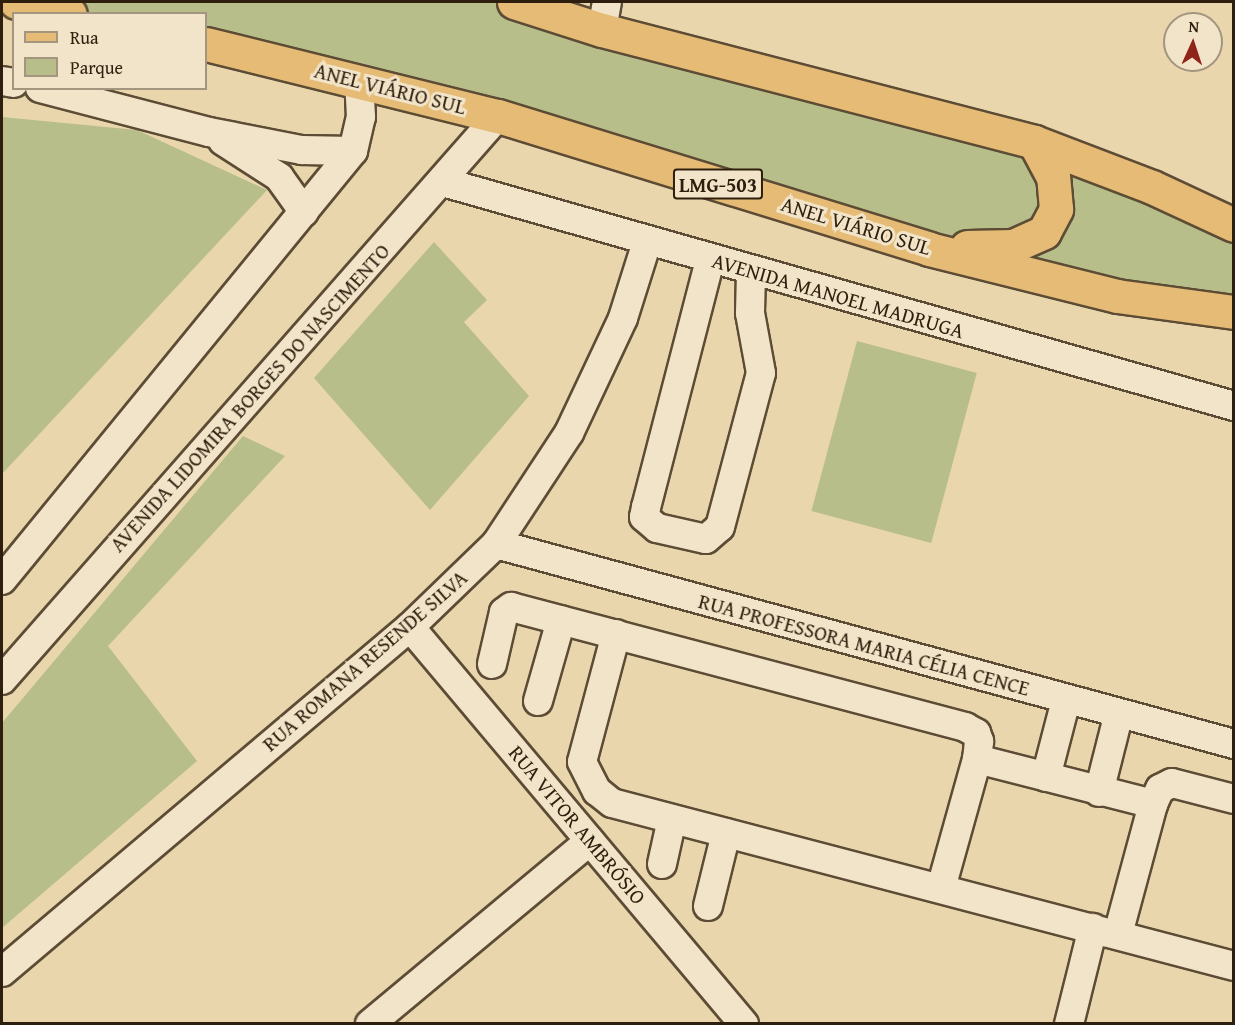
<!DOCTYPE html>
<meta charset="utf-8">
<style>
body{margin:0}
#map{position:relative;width:1235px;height:1025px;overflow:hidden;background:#ead6ac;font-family:"Gentium Book Plus",serif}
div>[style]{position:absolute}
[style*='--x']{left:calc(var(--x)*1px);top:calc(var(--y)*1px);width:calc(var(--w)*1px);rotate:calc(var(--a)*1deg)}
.green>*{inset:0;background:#b7be89;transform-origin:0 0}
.roads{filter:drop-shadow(2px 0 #5d4c35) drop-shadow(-2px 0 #5d4c35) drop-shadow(0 2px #5d4c35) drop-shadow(0 -2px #5d4c35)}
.minor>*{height:28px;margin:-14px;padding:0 14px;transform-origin:14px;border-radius:14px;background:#f1e4c9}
.major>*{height:33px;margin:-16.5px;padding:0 16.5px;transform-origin:16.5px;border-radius:16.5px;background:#e5bb76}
span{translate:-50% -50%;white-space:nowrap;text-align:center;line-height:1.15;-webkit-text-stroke:6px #f1e4c9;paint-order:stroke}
.shield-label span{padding:2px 4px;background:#f1e4c9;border:2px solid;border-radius:4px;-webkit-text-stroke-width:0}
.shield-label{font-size:20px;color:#2e1e0d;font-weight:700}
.street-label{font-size:21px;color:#2e1e0d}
.frame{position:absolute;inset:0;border:3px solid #2e1e0d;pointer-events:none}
.legend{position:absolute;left:12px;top:12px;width:195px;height:78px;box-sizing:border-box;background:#f1e4c9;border:2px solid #a3957e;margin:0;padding:8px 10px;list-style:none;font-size:18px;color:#2e1e0d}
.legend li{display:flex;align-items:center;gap:12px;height:30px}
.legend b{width:30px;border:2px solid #a3957e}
.north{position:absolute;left:1163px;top:12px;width:60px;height:60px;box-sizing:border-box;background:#f1e4c9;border:2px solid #a3957e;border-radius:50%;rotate:3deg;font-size:16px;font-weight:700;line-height:24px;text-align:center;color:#2e1e0d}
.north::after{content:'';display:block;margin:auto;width:21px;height:27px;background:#8f2418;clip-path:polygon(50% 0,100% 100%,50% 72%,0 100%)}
</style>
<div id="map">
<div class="green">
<i style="clip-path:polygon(16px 2px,514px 2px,1034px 142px,1233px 225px,1233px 313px,206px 44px,206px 14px,70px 13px)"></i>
<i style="clip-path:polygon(2px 117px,137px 130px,267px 190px,2px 474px)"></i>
<i style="clip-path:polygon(434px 242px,487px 300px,464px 322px,529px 396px,430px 510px,314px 378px)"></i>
<i style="left:857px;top:341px;width:124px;height:176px;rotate:15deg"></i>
<i style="clip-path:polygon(243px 436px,285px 456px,108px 646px,197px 761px,2px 928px,2px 723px)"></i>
</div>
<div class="roads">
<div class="minor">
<i style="--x:602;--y:30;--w:28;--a:-80"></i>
<i style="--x:2;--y:81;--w:12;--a:9"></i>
<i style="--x:40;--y:88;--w:175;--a:14.6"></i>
<i style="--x:209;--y:132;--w:95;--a:11"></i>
<i style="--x:302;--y:150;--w:51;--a:1.1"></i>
<i style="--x:223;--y:141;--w:67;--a:32.7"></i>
<i style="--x:279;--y:177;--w:43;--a:54.5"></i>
<i style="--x:443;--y:182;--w:822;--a:15.81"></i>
<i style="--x:710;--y:260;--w:255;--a:104.5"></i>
<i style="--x:646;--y:507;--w:10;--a:101"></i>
<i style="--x:644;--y:517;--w:17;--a:40"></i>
<i style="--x:657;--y:528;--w:50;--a:12.7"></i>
<i style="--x:706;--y:539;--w:18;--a:-41"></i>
<i style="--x:720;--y:527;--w:159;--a:-75.1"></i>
<i style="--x:761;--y:373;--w:61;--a:-100.4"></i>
<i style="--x:750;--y:313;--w:42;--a:-88.6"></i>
<i style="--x:496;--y:544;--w:765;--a:15.16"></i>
<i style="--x:2;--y:580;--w:554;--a:-50.71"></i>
<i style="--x:353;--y:151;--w:35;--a:-77"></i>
<i style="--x:361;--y:117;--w:36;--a:-93"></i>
<i style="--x:410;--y:627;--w:519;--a:49.93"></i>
<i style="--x:616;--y:634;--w:132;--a:104.9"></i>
<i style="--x:582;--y:762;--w:33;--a:63"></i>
<i style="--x:597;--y:791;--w:19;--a:39"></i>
<i style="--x:612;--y:803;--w:643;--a:14.68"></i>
<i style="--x:492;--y:664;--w:53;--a:-77"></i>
<i style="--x:504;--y:612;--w:9;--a:-36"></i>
<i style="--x:511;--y:607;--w:470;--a:14.8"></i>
<i style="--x:965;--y:727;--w:13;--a:29"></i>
<i style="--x:976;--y:733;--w:9;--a:69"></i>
<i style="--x:979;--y:741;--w:18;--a:96"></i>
<i style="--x:977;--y:759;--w:182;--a:14.3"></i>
<i style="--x:1153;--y:804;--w:17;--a:-65"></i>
<i style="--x:1160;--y:789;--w:13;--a:-27"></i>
<i style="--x:1172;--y:783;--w:64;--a:14.5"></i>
<i style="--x:2;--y:680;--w:751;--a:-48.67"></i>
<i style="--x:538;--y:701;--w:84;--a:-74.1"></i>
<i style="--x:1046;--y:777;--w:80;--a:-75.4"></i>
<i style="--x:1099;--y:792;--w:81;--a:-75.8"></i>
<i style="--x:662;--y:864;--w:46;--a:-77.5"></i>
<i style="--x:941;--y:888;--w:134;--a:-74.4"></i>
<i style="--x:708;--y:906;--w:75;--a:-76.1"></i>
<i style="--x:1118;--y:934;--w:135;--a:-74.9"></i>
<i style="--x:2;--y:972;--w:534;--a:-40.22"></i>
<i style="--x:410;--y:627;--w:120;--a:-44"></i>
<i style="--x:496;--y:544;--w:133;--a:-56.7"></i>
<i style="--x:569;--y:433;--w:127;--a:-64.8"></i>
<i style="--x:623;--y:318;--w:80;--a:-72.5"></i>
<i style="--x:370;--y:1024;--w:286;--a:-39.8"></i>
<i style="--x:1069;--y:1024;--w:99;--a:-76"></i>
</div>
<div class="major">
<i style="--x:16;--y:2;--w:55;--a:12.5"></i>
<i style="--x:514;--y:2;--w:92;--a:17.7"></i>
<i style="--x:602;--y:30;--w:446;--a:14.5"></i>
<i style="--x:1034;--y:142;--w:126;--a:20.9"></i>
<i style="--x:1152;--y:187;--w:90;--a:24.9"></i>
<i style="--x:206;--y:44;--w:301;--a:13.9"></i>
<i style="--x:498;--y:116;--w:451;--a:17.1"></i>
<i style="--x:929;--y:249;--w:194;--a:14"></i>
<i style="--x:1117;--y:296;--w:118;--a:7.8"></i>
<i style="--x:967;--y:247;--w:46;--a:-1.2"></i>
<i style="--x:1013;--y:246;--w:34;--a:-24"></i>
<i style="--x:1044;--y:232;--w:26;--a:-62"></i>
<i style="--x:1056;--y:209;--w:32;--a:-95"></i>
<i style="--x:1053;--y:177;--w:40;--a:-118"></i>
</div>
</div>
<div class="shield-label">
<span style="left:718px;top:184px">LMG-503</span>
</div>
<div class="street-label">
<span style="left:390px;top:89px;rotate:14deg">ANEL VIÁRIO SUL</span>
<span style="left:856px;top:226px;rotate:17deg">ANEL VIÁRIO SUL</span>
<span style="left:838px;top:296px;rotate:16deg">AVENIDA MANOEL MADRUGA</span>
<span style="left:250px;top:398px;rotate:-48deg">AVENIDA LIDOMIRA BORGES DO NASCIMENTO</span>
<span style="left:864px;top:645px;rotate:15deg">RUA PROFESSORA MARIA CÉLIA CENCE</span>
<span style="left:365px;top:661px;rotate:-41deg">RUA ROMANA RESENDE SILVA</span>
<span style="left:577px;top:825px;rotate:50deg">RUA VITOR AMBRÓSIO</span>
</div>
<div class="frame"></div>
<ul class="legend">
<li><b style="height:8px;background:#e5bb76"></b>Rua</li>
<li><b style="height:16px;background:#b7be89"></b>Parque</li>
</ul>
<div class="north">N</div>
</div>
